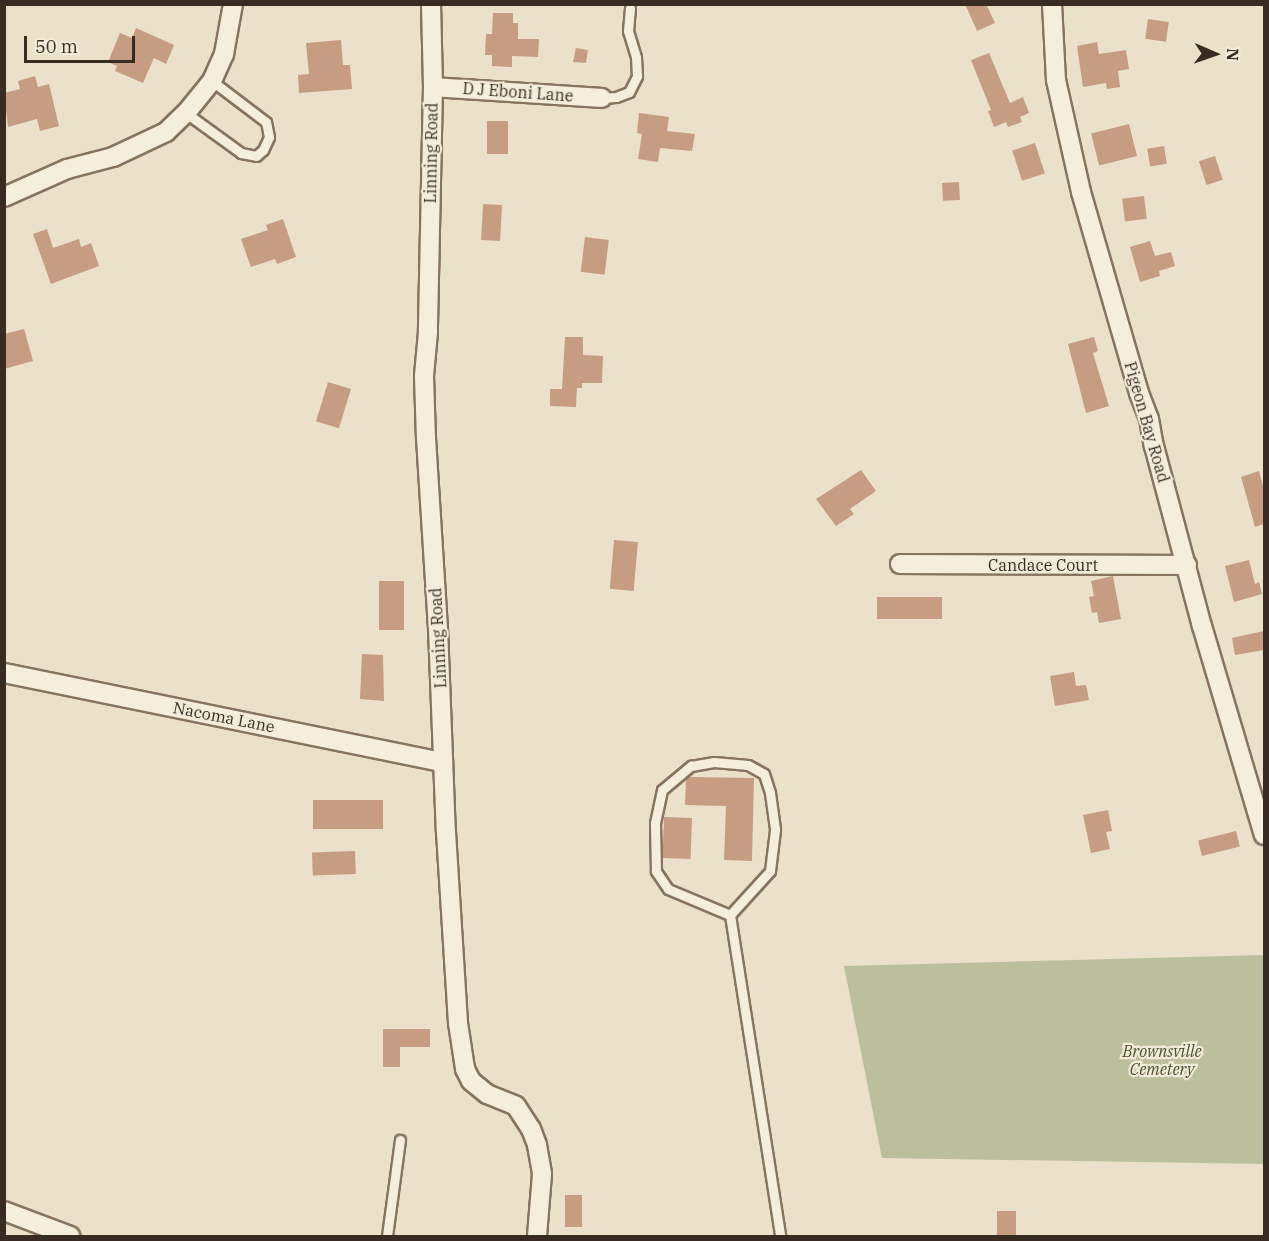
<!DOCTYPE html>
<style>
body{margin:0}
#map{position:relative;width:1269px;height:1241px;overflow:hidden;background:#ebe0ca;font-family:"IBM Plex Serif",serif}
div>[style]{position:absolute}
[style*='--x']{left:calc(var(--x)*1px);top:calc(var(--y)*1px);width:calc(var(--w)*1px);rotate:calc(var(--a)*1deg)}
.cemetery>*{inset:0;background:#bcbf9c}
.building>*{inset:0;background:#c69d83;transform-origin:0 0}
.roads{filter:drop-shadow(2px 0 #867360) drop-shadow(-2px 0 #867360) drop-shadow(0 2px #867360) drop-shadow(0 -2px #867360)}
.service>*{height:9px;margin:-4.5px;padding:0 4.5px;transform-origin:4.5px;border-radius:4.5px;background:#f6eedd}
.minor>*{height:18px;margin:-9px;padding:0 9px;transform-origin:9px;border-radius:9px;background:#f6eedd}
span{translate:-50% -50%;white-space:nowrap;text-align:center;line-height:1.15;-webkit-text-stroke:4.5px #f3ebd9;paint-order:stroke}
.street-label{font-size:16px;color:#382c22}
.park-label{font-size:16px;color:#4a532a;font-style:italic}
.frame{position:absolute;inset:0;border:6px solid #382c22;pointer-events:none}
.north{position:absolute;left:1185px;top:24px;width:60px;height:60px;-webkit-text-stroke:4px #f3ebd9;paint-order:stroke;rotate:92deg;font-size:16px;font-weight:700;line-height:24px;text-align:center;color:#382c22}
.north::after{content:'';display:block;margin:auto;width:21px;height:27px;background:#382c22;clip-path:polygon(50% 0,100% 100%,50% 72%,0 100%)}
.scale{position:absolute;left:24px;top:36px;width:111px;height:27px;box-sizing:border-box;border:3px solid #382c22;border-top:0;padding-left:8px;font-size:18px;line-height:21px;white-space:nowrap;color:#382c22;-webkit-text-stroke:4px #f3ebd9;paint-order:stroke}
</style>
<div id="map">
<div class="cemetery">
<i style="clip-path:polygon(1264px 955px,1264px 1164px,882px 1158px,844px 966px)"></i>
</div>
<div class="building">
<i style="clip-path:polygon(965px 4px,986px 4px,995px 23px,977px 31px)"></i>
<i style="clip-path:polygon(493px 13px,513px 13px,513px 23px,518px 23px,518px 39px,539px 39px,538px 57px,512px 56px,512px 67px,492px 66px,492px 55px,485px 55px,486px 34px,492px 34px)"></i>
<i style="left:1148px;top:19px;width:21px;height:20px;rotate:8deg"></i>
<i style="clip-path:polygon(136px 28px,174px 45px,166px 64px,154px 58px,143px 83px,115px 71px,117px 66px,108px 62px,120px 33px,132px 38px)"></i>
<i style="clip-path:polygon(341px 40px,343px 65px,350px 65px,352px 89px,299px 93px,298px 75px,309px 74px,306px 43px)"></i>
<i style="clip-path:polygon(1097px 42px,1099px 54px,1126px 50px,1129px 69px,1118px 71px,1120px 87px,1107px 89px,1106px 83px,1083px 87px,1077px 46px)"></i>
<i style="clip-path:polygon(576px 48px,588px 50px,586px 63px,573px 62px)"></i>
<i style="clip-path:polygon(989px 53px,1010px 103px,1023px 97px,1029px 113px,1020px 117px,1022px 122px,1008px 127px,1006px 122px,994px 127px,988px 111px,991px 110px,971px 60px)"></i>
<i style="clip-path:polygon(35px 76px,38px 87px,49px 84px,59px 126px,40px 131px,37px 119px,8px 127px,4px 93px,20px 89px,18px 81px)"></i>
<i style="clip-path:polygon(639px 113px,669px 117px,667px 131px,695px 134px,692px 151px,660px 148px,658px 162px,638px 159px,642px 134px,637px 133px)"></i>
<i style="left:487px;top:121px;width:21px;height:33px"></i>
<i style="left:1129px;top:124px;width:33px;height:39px;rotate:76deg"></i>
<i style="left:1035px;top:143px;width:32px;height:24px;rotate:72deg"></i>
<i style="left:1164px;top:146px;width:18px;height:17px;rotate:81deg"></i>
<i style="left:1215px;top:156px;width:25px;height:17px;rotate:72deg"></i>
<i style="left:959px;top:182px;width:18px;height:17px;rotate:87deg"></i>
<i style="left:1144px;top:196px;width:23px;height:22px;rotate:83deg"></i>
<i style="left:483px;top:204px;width:19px;height:36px;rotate:3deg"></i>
<i style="clip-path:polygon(283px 219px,296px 257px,277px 264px,275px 259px,251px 267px,241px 239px,268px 230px,266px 225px)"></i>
<i style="clip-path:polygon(47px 229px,53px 248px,79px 239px,81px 247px,91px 243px,99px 266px,51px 284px,33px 234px)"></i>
<i style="left:585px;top:237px;width:24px;height:35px;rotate:7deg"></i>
<i style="clip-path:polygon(1150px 241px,1155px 256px,1171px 252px,1175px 266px,1159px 271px,1160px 276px,1140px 282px,1130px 247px)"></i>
<i style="clip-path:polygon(24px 329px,33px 361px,4px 369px,4px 334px)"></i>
<i style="clip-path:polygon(565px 337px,583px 337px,583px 355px,603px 356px,602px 383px,582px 383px,582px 388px,577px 388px,576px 407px,550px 406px,550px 389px,562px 389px)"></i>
<i style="clip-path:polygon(1094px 337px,1098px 351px,1093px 353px,1109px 406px,1086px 413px,1068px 344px)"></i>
<i style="left:328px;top:382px;width:24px;height:41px;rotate:17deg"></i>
<i style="clip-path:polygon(861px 470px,876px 491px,850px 509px,854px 514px,836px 526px,816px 499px)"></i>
<i style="clip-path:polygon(1259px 471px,1264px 490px,1264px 524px,1255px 527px,1241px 477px)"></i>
<i style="left:614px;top:540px;width:24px;height:49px;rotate:5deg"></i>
<i style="clip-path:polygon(1249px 560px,1255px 584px,1259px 582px,1262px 594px,1234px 602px,1225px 566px)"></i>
<i style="clip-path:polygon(1113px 576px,1121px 619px,1099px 623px,1097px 612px,1092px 613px,1089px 597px,1094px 596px,1091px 581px)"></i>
<i style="left:379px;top:581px;width:25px;height:49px"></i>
<i style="left:877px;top:597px;width:65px;height:22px"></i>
<i style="clip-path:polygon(1264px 631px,1264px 650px,1235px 655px,1232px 638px)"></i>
<i style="clip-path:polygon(362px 654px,383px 655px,384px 701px,360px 699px)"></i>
<i style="clip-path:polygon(1074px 672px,1076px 686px,1086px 685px,1089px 700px,1055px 706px,1050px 676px)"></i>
<i style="clip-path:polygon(689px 777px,754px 778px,752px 861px,724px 860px,726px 806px,685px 805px,686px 779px)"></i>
<i style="left:383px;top:800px;width:29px;height:70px;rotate:90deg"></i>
<i style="clip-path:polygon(1108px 810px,1112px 831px,1106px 832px,1110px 849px,1091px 853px,1083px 815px)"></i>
<i style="left:664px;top:817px;width:28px;height:41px;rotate:2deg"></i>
<i style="left:1236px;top:831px;width:16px;height:39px;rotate:76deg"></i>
<i style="left:355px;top:851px;width:23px;height:43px;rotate:88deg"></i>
<i style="clip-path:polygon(383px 1029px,430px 1029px,430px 1047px,400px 1047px,400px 1067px,383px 1067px)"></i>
<i style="left:565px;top:1195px;width:17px;height:32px"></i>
<i style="left:997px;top:1211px;width:19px;height:25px"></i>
</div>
<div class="roads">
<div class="service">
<i style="--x:602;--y:98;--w:14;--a:-4"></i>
<i style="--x:616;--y:97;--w:14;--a:-21"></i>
<i style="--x:629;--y:92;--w:18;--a:-63"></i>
<i style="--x:637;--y:76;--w:19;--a:-93"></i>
<i style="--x:636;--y:57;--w:27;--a:-107"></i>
<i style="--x:628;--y:31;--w:23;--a:-85"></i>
<i style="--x:186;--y:113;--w:68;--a:36"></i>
<i style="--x:241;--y:153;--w:15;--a:11"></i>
<i style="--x:256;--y:156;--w:9;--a:-41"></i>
<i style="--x:263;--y:150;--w:14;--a:-65"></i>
<i style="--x:269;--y:137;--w:15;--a:-101"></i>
<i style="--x:266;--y:122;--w:68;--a:-142.8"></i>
<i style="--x:714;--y:762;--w:34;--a:5"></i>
<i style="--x:748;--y:765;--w:18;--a:29"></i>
<i style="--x:764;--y:774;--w:20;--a:72"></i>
<i style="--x:770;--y:793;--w:37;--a:82"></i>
<i style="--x:775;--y:830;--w:41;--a:97"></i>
<i style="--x:770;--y:871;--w:59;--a:132.3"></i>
<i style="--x:730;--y:915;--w:67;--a:-157.2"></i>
<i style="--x:668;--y:889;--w:22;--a:-124"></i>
<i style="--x:656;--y:871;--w:48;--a:-91.2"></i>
<i style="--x:655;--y:823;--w:34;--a:-78"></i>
<i style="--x:662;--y:790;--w:38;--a:-40"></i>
<i style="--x:691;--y:766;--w:23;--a:-10"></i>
<i style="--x:730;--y:915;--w:325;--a:81.1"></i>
<i style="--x:387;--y:1236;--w:97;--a:-82.3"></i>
</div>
<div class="minor">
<i style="--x:431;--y:4;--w:83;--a:88.6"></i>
<i style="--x:433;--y:87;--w:245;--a:91.2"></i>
<i style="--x:428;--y:332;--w:44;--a:95.2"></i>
<i style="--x:424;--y:376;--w:62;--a:88.2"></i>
<i style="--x:426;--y:438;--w:190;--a:86.4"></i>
<i style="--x:438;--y:628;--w:204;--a:87.8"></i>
<i style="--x:446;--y:832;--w:191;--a:86.4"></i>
<i style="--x:458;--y:1023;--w:47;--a:81.3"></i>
<i style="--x:465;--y:1069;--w:13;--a:63"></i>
<i style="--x:471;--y:1081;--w:21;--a:39"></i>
<i style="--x:487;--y:1094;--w:31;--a:22"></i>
<i style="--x:516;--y:1106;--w:27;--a:57"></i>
<i style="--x:531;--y:1129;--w:17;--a:69"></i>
<i style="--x:537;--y:1145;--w:29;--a:80"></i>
<i style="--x:542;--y:1174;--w:62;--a:94.6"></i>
<i style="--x:1052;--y:4;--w:76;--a:87"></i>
<i style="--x:1056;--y:80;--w:115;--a:77.4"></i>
<i style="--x:1081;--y:192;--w:209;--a:73.9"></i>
<i style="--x:1139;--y:393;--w:28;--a:69"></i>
<i style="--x:1149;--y:419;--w:27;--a:80"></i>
<i style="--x:1154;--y:446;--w:186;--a:75.1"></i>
<i style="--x:1202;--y:626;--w:218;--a:73.5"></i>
<i style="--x:433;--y:87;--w:169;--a:3.7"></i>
<i style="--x:4;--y:197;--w:69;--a:-24"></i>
<i style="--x:67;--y:169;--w:48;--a:-14.6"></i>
<i style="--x:113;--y:157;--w:59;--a:-25.3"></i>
<i style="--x:166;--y:132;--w:28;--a:-44"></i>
<i style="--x:186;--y:113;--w:41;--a:-50.9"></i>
<i style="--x:212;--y:81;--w:30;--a:-66"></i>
<i style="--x:224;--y:54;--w:51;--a:-79.8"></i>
<i style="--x:900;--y:564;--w:287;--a:0.2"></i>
<i style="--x:4;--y:673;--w:448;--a:11.5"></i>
<i style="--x:4;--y:1211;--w:71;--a:20.7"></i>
</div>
</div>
<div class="street-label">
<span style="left:518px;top:92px;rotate:4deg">D J Eboni Lane</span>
<span style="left:431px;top:153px;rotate:-89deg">Linning Road</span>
<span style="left:1147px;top:422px;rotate:74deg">Pigeon Bay Road</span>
<span style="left:1043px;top:565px">Candace Court</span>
<span style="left:438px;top:638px;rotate:-93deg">Linning Road</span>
<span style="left:224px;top:717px;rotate:11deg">Nacoma Lane</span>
</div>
<div class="park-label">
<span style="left:1162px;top:1060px">Brownsville<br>Cemetery</span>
</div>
<div class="frame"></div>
<div class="north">N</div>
<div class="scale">50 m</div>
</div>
